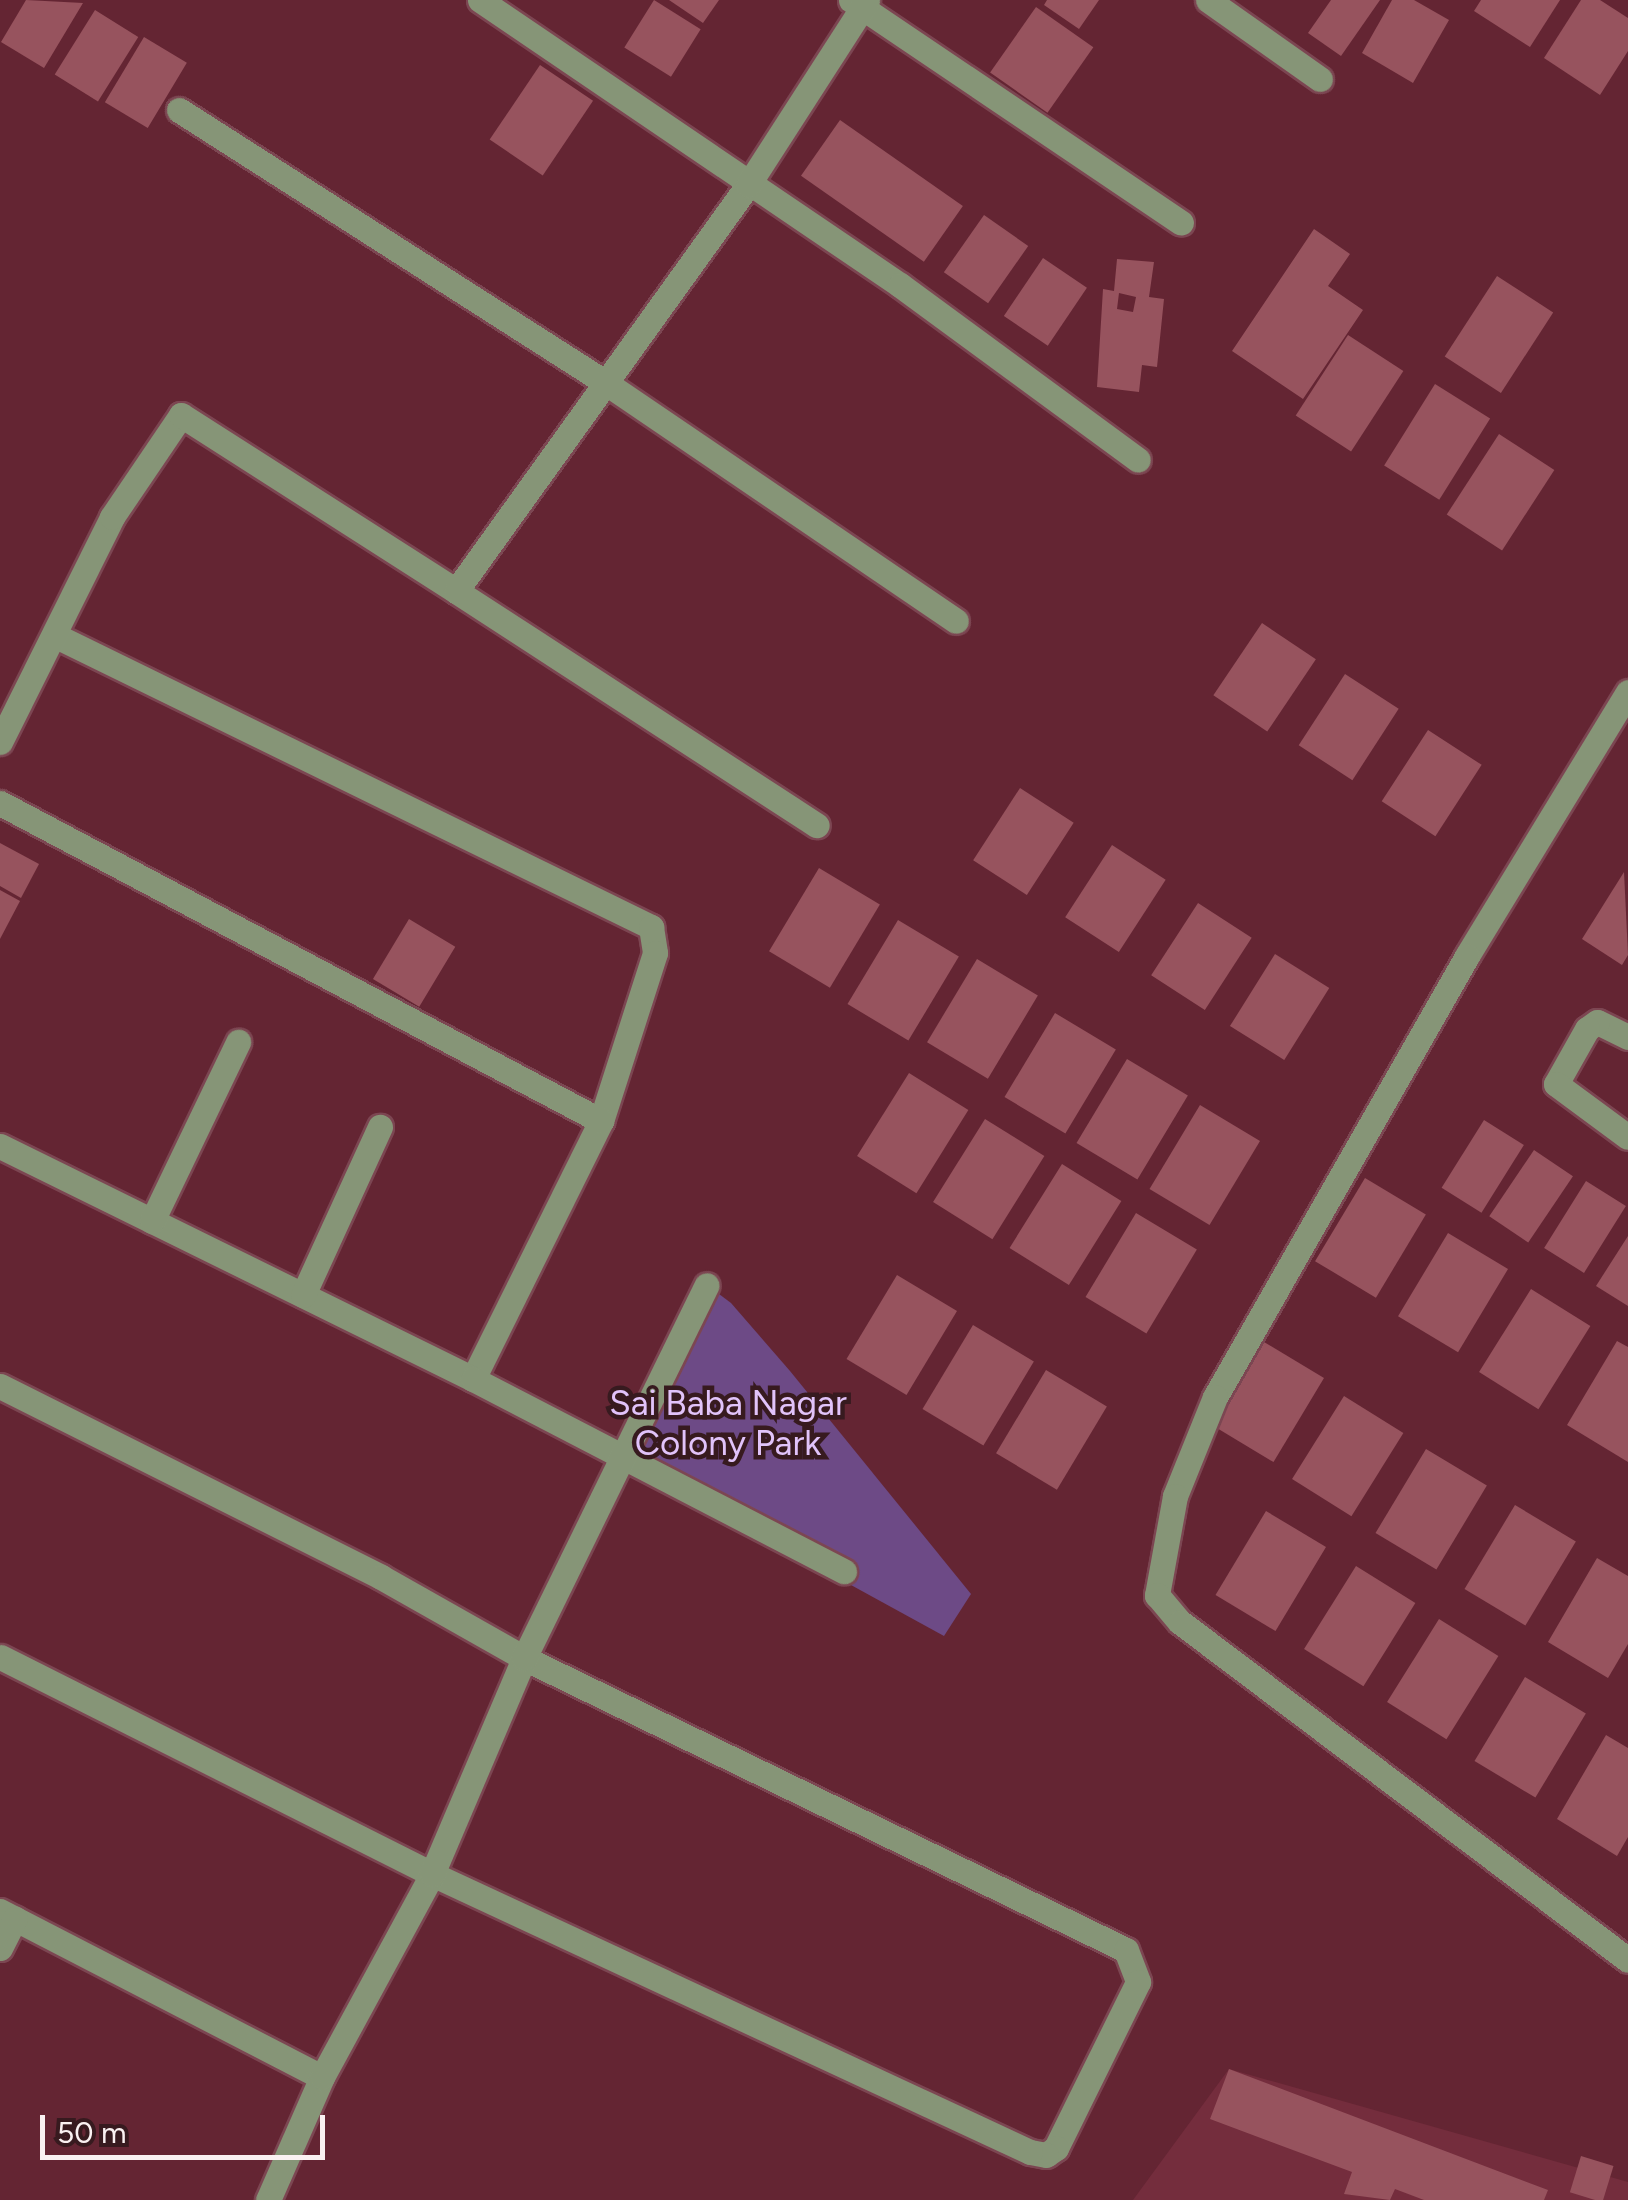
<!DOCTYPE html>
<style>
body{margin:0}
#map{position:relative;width:1628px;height:2200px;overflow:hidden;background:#642533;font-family:Figtree,sans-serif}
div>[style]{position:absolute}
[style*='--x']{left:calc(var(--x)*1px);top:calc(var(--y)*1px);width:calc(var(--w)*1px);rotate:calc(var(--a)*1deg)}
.built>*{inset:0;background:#742d3d}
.green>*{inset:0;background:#6d4a86}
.building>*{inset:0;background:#97535e;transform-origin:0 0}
.roads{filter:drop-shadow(2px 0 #7c4652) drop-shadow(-2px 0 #7c4652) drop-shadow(0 2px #7c4652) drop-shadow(0 -2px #7c4652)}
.minor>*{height:25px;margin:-12.5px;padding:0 12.5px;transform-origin:12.5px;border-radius:12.5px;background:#869577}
span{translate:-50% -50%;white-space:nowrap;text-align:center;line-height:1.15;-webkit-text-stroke:9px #371a1f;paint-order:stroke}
.park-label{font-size:35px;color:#e1c3fa}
.scale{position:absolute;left:40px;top:2115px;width:285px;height:45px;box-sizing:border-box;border:5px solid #faf1f2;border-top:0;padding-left:12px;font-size:30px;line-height:35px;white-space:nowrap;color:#faf1f2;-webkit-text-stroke:8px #371a1f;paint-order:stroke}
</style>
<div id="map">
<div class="built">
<i style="clip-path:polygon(1229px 2069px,1628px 2182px,1628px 2200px,1133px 2200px)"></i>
</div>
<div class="green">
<i style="clip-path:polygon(707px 1285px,731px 1303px,790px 1371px,971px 1594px,944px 1636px,619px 1458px)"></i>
</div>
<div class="building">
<i style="clip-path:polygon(26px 0,83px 3px,44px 68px,1px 42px)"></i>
<i style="left:654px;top:0;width:55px;height:56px;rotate:32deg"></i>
<i style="clip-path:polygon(669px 0,719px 0,703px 23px)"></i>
<i style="clip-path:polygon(1047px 0,1099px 0,1079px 29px,1044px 5px)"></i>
<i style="clip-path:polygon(1331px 0,1380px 0,1341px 56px,1308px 33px)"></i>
<i style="clip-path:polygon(1392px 0,1414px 0,1449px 20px,1413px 83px,1362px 53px)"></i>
<i style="clip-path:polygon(1481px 0,1560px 0,1530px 47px,1474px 11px)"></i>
<i style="clip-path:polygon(1581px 0,1600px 0,1628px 18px,1628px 51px,1600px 95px,1544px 58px)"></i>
<i style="left:1036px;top:7px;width:70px;height:80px;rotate:35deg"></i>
<i style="left:95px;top:10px;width:51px;height:76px;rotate:32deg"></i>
<i style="left:144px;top:37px;width:50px;height:76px;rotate:31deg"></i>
<i style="left:540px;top:65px;width:64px;height:90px;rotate:34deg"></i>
<i style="left:840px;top:120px;width:150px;height:68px;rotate:35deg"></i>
<i style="left:984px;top:215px;width:54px;height:70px;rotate:35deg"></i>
<i style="clip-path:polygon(1314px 229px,1350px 254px,1328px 286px,1363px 310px,1303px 399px,1232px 351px)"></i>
<i style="left:1043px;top:258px;width:53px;height:70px;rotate:34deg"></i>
<i style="clip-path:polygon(evenodd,1117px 259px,1154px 262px,1149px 297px,1164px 299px,1157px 367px,1142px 365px,1139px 392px,1097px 387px,1103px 289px,1114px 291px,1117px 259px,1119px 293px,1136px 297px,1133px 312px,1117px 309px,1119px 293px)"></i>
<i style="left:1497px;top:276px;width:67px;height:96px;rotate:33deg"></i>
<i style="left:1348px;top:335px;width:66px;height:96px;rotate:33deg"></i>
<i style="left:1435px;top:384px;width:65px;height:96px;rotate:32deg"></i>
<i style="left:1499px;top:434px;width:66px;height:96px;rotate:33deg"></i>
<i style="left:1262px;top:623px;width:65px;height:87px;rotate:34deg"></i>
<i style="left:1345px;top:674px;width:64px;height:85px;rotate:33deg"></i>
<i style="left:1428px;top:730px;width:64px;height:85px;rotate:33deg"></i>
<i style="left:1020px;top:788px;width:64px;height:86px;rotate:33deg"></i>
<i style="clip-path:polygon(0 843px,39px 864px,21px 898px,0 886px)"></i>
<i style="left:1112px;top:845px;width:64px;height:86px;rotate:33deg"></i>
<i style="left:819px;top:868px;width:71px;height:97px;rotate:31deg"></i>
<i style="clip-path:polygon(1624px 872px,1628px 955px,1622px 965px,1582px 939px)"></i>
<i style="clip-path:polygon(0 890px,20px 901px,0 939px)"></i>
<i style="left:1198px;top:903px;width:64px;height:86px;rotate:33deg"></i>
<i style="left:409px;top:919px;width:54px;height:70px;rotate:31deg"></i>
<i style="left:898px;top:920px;width:71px;height:98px;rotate:31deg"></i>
<i style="left:1275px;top:954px;width:64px;height:85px;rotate:32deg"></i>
<i style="left:977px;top:959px;width:71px;height:97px;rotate:31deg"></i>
<i style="left:1055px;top:1013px;width:71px;height:98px;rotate:31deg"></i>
<i style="left:1127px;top:1059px;width:71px;height:98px;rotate:31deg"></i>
<i style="left:909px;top:1073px;width:70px;height:98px;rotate:32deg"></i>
<i style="left:1200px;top:1105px;width:70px;height:98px;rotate:31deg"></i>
<i style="left:985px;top:1119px;width:70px;height:98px;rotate:32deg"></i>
<i style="left:1484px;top:1120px;width:47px;height:80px;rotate:32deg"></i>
<i style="left:1534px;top:1150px;width:47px;height:80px;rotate:34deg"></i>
<i style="left:1062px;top:1164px;width:70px;height:99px;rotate:32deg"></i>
<i style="left:1365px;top:1178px;width:71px;height:97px;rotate:31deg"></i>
<i style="left:1586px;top:1181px;width:47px;height:79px;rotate:32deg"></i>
<i style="left:1136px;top:1213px;width:71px;height:98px;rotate:31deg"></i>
<i style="left:1448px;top:1233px;width:70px;height:97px;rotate:31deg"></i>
<i style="clip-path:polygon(1628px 1236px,1628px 1306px,1596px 1286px)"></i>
<i style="left:897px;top:1275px;width:70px;height:98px;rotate:31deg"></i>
<i style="left:1531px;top:1289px;width:70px;height:98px;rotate:32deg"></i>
<i style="left:973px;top:1325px;width:71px;height:98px;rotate:31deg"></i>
<i style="clip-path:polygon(1617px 1341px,1628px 1347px,1628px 1462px,1567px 1425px)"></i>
<i style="left:1264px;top:1342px;width:70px;height:98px;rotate:31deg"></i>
<i style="left:1046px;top:1370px;width:71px;height:97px;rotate:31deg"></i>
<i style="left:1344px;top:1396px;width:70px;height:98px;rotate:32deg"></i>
<i style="left:1426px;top:1449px;width:71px;height:98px;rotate:31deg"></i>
<i style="left:1515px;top:1505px;width:71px;height:98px;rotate:31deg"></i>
<i style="left:1266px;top:1511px;width:70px;height:98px;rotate:31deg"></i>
<i style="clip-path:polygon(1597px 1558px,1628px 1576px,1628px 1644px,1608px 1678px,1548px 1642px)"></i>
<i style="left:1356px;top:1566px;width:70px;height:98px;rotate:32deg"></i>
<i style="left:1439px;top:1619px;width:70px;height:98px;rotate:32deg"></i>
<i style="left:1525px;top:1677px;width:71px;height:98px;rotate:31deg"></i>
<i style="clip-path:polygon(1606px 1735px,1628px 1748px,1628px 1837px,1617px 1856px,1557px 1819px)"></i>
<i style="clip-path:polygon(1229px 2069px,1548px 2190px,1544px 2200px,1424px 2200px,1395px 2189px,1390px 2200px,1344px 2194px,1352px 2172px,1210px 2119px)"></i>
<i style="left:1581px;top:2156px;width:34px;height:38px;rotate:17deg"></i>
</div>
<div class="roads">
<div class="minor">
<i style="--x:480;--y:0;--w:508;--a:34.16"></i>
<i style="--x:900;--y:285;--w:295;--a:36.3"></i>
<i style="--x:851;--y:0;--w:398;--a:34"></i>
<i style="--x:1208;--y:0;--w:137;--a:35.2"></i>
<i style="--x:179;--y:110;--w:507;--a:32.59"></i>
<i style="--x:606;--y:383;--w:423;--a:34.2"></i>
<i style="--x:456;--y:591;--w:430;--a:33"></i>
<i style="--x:54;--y:635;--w:665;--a:26.06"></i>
<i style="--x:651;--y:927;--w:26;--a:81"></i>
<i style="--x:655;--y:953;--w:176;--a:107.8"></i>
<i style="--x:601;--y:1121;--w:288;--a:116.4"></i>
<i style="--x:1628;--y:692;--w:309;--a:121.4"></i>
<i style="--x:1467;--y:956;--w:508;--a:119.74"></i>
<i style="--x:1215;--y:1397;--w:107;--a:112"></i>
<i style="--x:1175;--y:1496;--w:101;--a:100.3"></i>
<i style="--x:1157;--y:1595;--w:35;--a:50"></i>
<i style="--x:1180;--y:1622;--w:561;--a:37.03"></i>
<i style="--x:0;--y:742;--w:251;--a:-63.5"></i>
<i style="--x:112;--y:517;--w:123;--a:-55.9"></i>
<i style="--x:181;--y:415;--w:326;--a:32.6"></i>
<i style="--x:456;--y:591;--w:500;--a:-54.28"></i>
<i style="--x:748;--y:185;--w:220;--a:-57.2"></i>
<i style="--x:0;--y:803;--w:680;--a:27.88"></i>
<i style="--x:1628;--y:1037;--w:34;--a:-154"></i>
<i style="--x:1597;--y:1022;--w:12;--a:145"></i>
<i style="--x:1587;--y:1029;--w:63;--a:119.4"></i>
<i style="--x:1556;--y:1084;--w:89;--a:36.4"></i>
<i style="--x:0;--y:1146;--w:527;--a:26.22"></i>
<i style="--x:473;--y:1379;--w:418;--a:27.4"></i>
<i style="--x:152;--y:1221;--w:199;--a:-64.3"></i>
<i style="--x:303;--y:1295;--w:185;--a:-65.4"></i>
<i style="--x:0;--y:1386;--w:426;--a:26.6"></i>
<i style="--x:381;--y:1577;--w:164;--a:29.5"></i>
<i style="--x:524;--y:1658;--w:669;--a:25.88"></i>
<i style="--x:1126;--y:1950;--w:34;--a:69"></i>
<i style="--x:1138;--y:1982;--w:185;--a:116.3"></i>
<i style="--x:1056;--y:2148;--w:12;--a:145"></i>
<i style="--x:1046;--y:2155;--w:16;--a:-169"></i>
<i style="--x:1030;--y:2152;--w:659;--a:-155.07"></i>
<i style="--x:432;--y:1874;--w:483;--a:-153.3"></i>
<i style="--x:0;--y:1911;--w:362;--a:27.3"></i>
<i style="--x:0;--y:1948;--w:33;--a:-63"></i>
<i style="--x:268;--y:2200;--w:134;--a:-66.3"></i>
<i style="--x:322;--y:2077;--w:231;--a:-61.5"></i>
<i style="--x:432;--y:1874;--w:235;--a:-66.9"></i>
<i style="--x:524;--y:1658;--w:415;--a:-63.9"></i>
</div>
</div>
<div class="park-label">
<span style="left:728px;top:1423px">Sai Baba Nagar<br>Colony Park</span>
</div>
<div class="scale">50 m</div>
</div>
